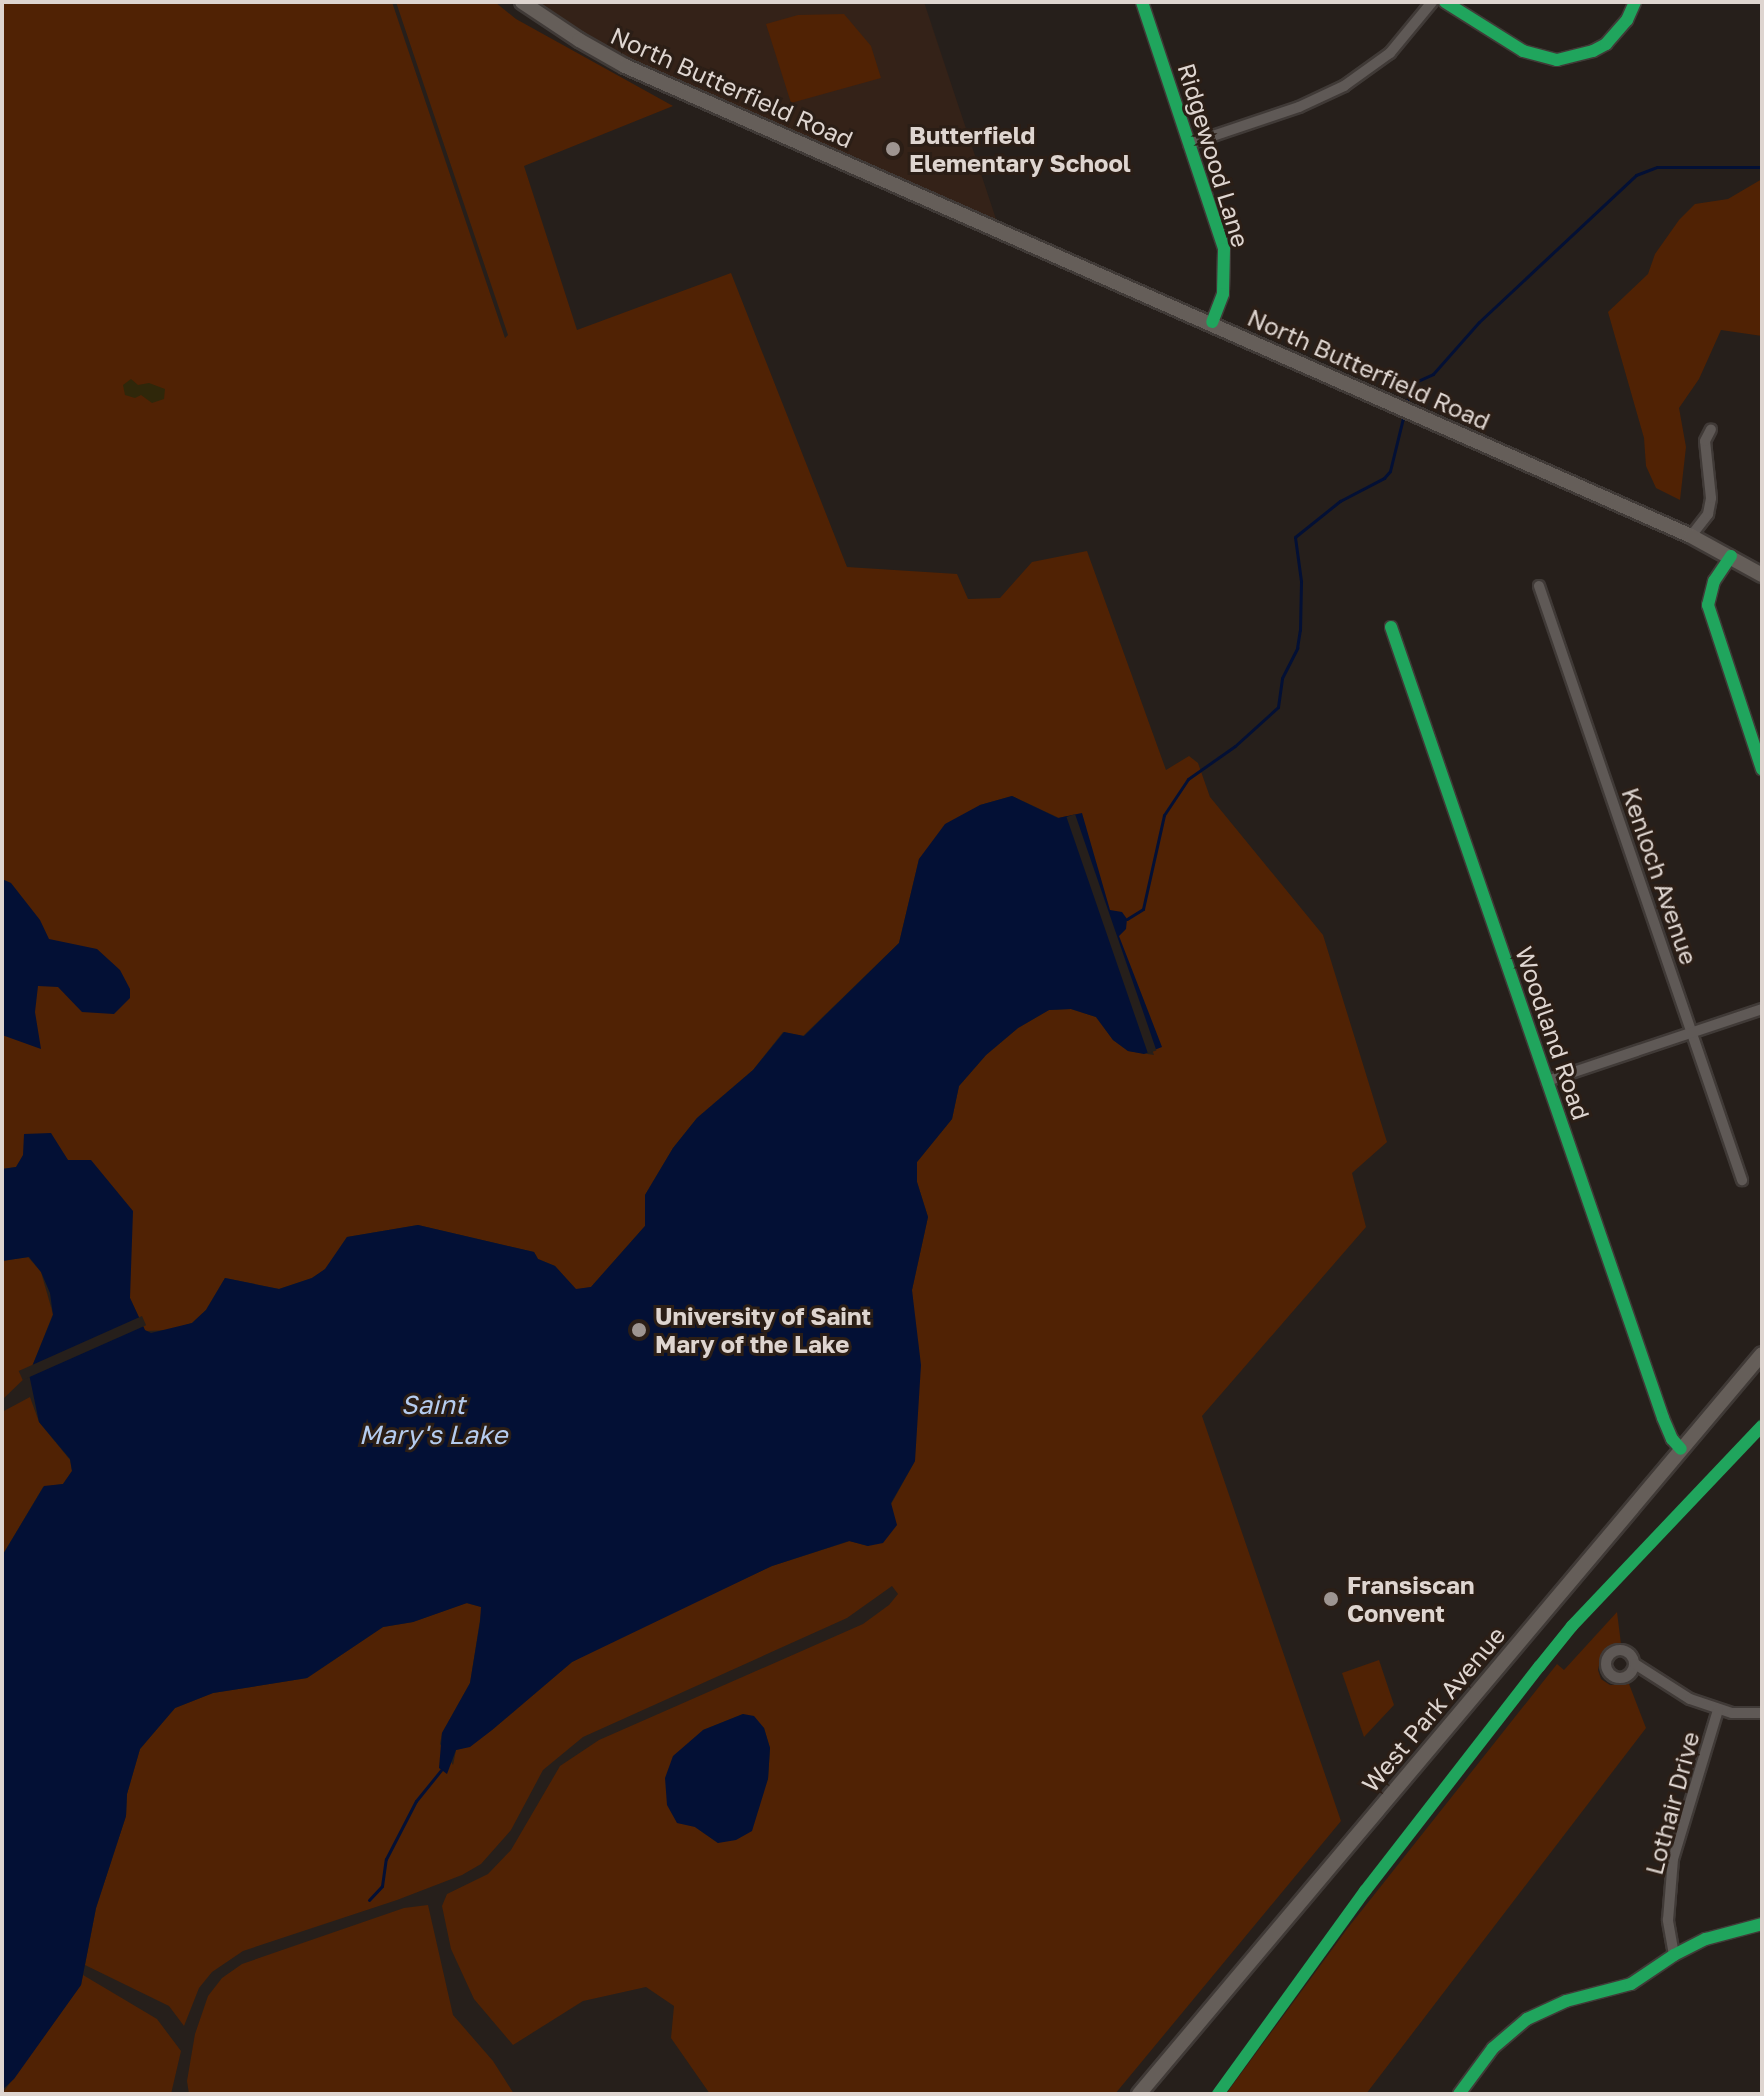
<!DOCTYPE html>
<style>
body{margin:0}
#map{position:relative;width:1764px;height:2096px;overflow:hidden;background:#261f1b;font-family:"Golos Text",sans-serif}
div>[style]{position:absolute}
[style*='--x']{left:calc(var(--x)*1px);top:calc(var(--y)*1px);width:calc(var(--w)*1px);rotate:calc(var(--a)*1deg)}
.built>*{inset:0;background:#342218}
.green>*{inset:0;background:#502204}
.sand>*{inset:0;background:#2f270a}
.water>*{inset:0;background:#031035}
.pier>*{inset:0;background:#261f1b;transform-origin:0 0}
.stream>*{height:3px;margin:-1.5px;padding:0 1.5px;transform-origin:1.5px;border-radius:1.5px;background:#031035}
.roads{filter:drop-shadow(2px 0 #403a37) drop-shadow(-2px 0 #403a37) drop-shadow(0 2px #403a37) drop-shadow(0 -2px #403a37)}
.street>*{height:10px;margin:-5px;padding:0 5px;transform-origin:5px;border-radius:5px;background:#5f5956}
.street>.ring{margin:-5px;padding:0;box-sizing:content-box;background:none;border:10px solid #5f5956;border-radius:50%}
.secondary>*{height:14px;margin:-7px;padding:0 7px;transform-origin:7px;border-radius:7px;background:#655e59}
.cycleway>*{height:12px;margin:-6px;padding:0 6px;transform-origin:6px;border-radius:6px;background:#20a55d}
.dots>*{width:22px;height:22px;translate:-50% -50%;box-sizing:border-box;border:4px solid #2b1e16;border-radius:50%}
span{translate:-50% -50%;white-space:nowrap;text-align:center;line-height:1.15;-webkit-text-stroke:6px #2b1e16;paint-order:stroke}
.street-label{font-size:24px;color:#ded5d0}
.poi-label{font-size:24px;color:#ded5d0;font-weight:700}
.left{translate:0 -50%;text-align:left}
.water-label{font-size:26px;color:#b5ccef;font-style:italic}
.frame{position:absolute;inset:0;border:4px solid #ded5d0;pointer-events:none}
</style>
<div id="map">
<div class="built">
<i style="clip-path:polygon(529px 2px,924px 2px,1000px 231px,625px 66px)"></i>
</div>
<div class="green">
<i style="clip-path:polygon(evenodd,2px 2px,392px 2px,505px 338px,508px 335px,396px 2px,495px 2px,516px 19px,673px 106px,524px 166px,577px 330px,731px 273px,847px 567px,957px 574px,968px 599px,1000px 598px,1032px 562px,1087px 551px,1166px 770px,1189px 756px,1198px 763px,1210px 797px,1323px 935px,1387px 1142px,1352px 1173px,1366px 1227px,1202px 1416px,1341px 1821px,1115px 2094px,710px 2094px,671px 2038px,674px 2006px,646px 1987px,583px 2001px,513px 2045px,474px 1999px,451px 1949px,442px 1906px,447px 1894px,488px 1874px,511px 1850px,560px 1766px,599px 1740px,863px 1624px,889px 1605px,898px 1594px,892px 1586px,847px 1618px,583px 1737px,543px 1770px,511px 1830px,481px 1864px,462px 1875px,397px 1900px,243px 1951px,212px 1972px,199px 1988px,184px 2026px,169px 2006px,85px 1965px,96px 1908px,126px 1816px,127px 1794px,140px 1749px,175px 1708px,213px 1693px,307px 1678px,383px 1627px,413px 1622px,466px 1603px,482px 1607px,470px 1683px,442px 1733px,440px 1744px,453px 1765px,456px 1750px,470px 1746px,492px 1730px,572px 1662px,614px 1639px,772px 1566px,850px 1541px,868px 1546px,915px 1461px,912px 1290px,928px 1217px,917px 1182px,917px 1162px,952px 1119px,959px 1086px,986px 1055px,1018px 1028px,1049px 1010px,1071px 1009px,1096px 1017px,1113px 1040px,1128px 1051px,1154px 1055px,1067px 816px,1059px 818px,1012px 796px,980px 805px,919px 859px,899px 943px,803px 1036px,783px 1032px,753px 1070px,697px 1118px,673px 1148px,645px 1195px,645px 1226px,591px 1287px,576px 1290px,555px 1266px,538px 1259px,534px 1252px,418px 1225px,347px 1237px,326px 1269px,312px 1278px,279px 1289px,225px 1278px,206px 1310px,192px 1323px,170px 1330px,145px 1331px,130px 1298px,129px 1261px,68px 1160px,25px 1134px,24px 1155px,16px 1167px,2px 1169px,2px 2px,743px 1714px,764px 1728px,770px 1748px,768px 1779px,718px 1843px,695px 1827px,703px 1730px,743px 1714px)"></i>
<i style="clip-path:polygon(844px 14px,871px 46px,881px 78px,791px 103px,766px 24px,798px 15px)"></i>
<i style="clip-path:polygon(1762px 179px,1762px 336px,1721px 330px,1699px 379px,1679px 408px,1686px 447px,1680px 500px,1656px 488px,1646px 466px,1644px 438px,1608px 312px,1648px 274px,1655px 254px,1679px 220px,1695px 204px,1728px 199px)"></i>
<i style="clip-path:polygon(28px 1257px,41px 1272px,53px 1314px,29px 1374px,2px 1400px,2px 1261px)"></i>
<i style="clip-path:polygon(30px 1397px,39px 1422px,70px 1460px,72px 1471px,63px 1484px,43px 1487px,2px 1556px,2px 1412px)"></i>
<i style="clip-path:polygon(1617px 1612px,1621px 1644px,1602px 1652px,1598px 1670px,1601px 1679px,1610px 1685px,1629px 1684px,1646px 1728px,1366px 2094px,1226px 2094px,1347px 1929px,1557px 1664px,1564px 1670px)"></i>
<i style="clip-path:polygon(1379px 1660px,1394px 1705px,1364px 1737px,1342px 1673px)"></i>
<i style="clip-path:polygon(428px 1905px,453px 2015px,493px 2061px,514px 2094px,189px 2094px,187px 2081px,195px 2034px,208px 1996px,222px 1978px,242px 1964px,404px 1908px)"></i>
<i style="clip-path:polygon(83px 1975px,157px 2019px,181px 2051px,171px 2094px,2px 2094px,81px 1985px)"></i>
</div>
<div class="sand">
<i style="clip-path:polygon(131px 379px,138px 385px,149px 383px,165px 389px,164px 399px,152px 403px,141px 395px,135px 398px,125px 395px,123px 385px)"></i>
</div>
<div class="water">
<i style="clip-path:polygon(1012px 796px,1058px 818px,1082px 813px,1110px 910px,1122px 912px,1127px 919px,1126px 929px,1119px 936px,1162px 1047px,1144px 1054px,1128px 1051px,1113px 1040px,1096px 1017px,1071px 1009px,1049px 1010px,1018px 1028px,986px 1055px,959px 1086px,952px 1119px,917px 1162px,917px 1182px,928px 1217px,912px 1290px,921px 1365px,915px 1461px,891px 1503px,897px 1525px,883px 1543px,868px 1546px,849px 1541px,772px 1566px,572px 1662px,492px 1730px,470px 1747px,456px 1750px,447px 1774px,439px 1768px,442px 1733px,470px 1683px,480px 1622px,481px 1607px,467px 1603px,413px 1622px,383px 1627px,307px 1678px,213px 1693px,175px 1708px,140px 1749px,127px 1794px,126px 1816px,96px 1908px,81px 1985px,14px 2079px,2px 2090px,2px 1556px,44px 1486px,63px 1484px,72px 1471px,70px 1459px,39px 1422px,29px 1374px,53px 1315px,50px 1293px,41px 1272px,29px 1257px,2px 1261px,2px 1169px,16px 1167px,23px 1155px,24px 1134px,51px 1133px,68px 1160px,91px 1160px,133px 1211px,130px 1298px,145px 1330px,151px 1333px,192px 1323px,206px 1310px,225px 1278px,279px 1289px,312px 1278px,325px 1269px,347px 1237px,418px 1225px,534px 1252px,538px 1259px,555px 1266px,576px 1289px,591px 1287px,645px 1226px,645px 1195px,673px 1148px,697px 1118px,753px 1070px,784px 1032px,804px 1036px,899px 943px,919px 859px,945px 824px,980px 805px)"></i>
<i style="clip-path:polygon(2px 879px,11px 883px,40px 920px,49px 939px,97px 949px,120px 970px,130px 989px,130px 998px,114px 1014px,82px 1012px,58px 987px,38px 986px,35px 1012px,41px 1049px,2px 1035px)"></i>
<i style="clip-path:polygon(743px 1714px,754px 1716px,764px 1728px,770px 1748px,768px 1779px,752px 1831px,736px 1840px,718px 1843px,695px 1827px,677px 1823px,667px 1805px,665px 1778px,673px 1756px,703px 1730px)"></i>
</div>
<div class="pier">
<i style="left:1075px;top:814px;width:250px;height:9px;rotate:71deg"></i>
<i style="left:142px;top:1316px;width:10px;height:135px;rotate:66deg"></i>
</div>
<div class="stream">
<i style="--x:1406;--y:407;--w:24;--a:-78"></i>
<i style="--x:1411;--y:384;--w:24;--a:-24"></i>
<i style="--x:1433;--y:374;--w:69;--a:-48.5"></i>
<i style="--x:1479;--y:322;--w:215;--a:-43.1"></i>
<i style="--x:1636;--y:175;--w:22;--a:-21"></i>
<i style="--x:1657;--y:167;--w:105;--a:0"></i>
<i style="--x:1127;--y:919;--w:19;--a:-32"></i>
<i style="--x:1143;--y:909;--w:96;--a:-77.4"></i>
<i style="--x:1164;--y:815;--w:43;--a:-56.3"></i>
<i style="--x:1188;--y:779;--w:57;--a:-35.1"></i>
<i style="--x:1235;--y:746;--w:58;--a:-42.2"></i>
<i style="--x:1278;--y:707;--w:29;--a:-82"></i>
<i style="--x:1282;--y:678;--w:34;--a:-63"></i>
<i style="--x:1297;--y:648;--w:18;--a:-81"></i>
<i style="--x:1300;--y:630;--w:49;--a:-88.8"></i>
<i style="--x:1301;--y:581;--w:44;--a:-97.8"></i>
<i style="--x:1295;--y:537;--w:58;--a:-38.7"></i>
<i style="--x:1340;--y:501;--w:50;--a:-27.6"></i>
<i style="--x:1384;--y:478;--w:9;--a:-49"></i>
<i style="--x:1390;--y:471;--w:59;--a:-76.2"></i>
<i style="--x:369;--y:1900;--w:19;--a:-47"></i>
<i style="--x:382;--y:1886;--w:27;--a:-82"></i>
<i style="--x:386;--y:1859;--w:65;--a:-62.7"></i>
<i style="--x:416;--y:1801;--w:40;--a:-51"></i>
</div>
<div class="roads">
<div class="street">
<i style="--x:1142;--y:2;--w:260;--a:71.6"></i>
<i style="--x:1224;--y:249;--w:45;--a:91.3"></i>
<i style="--x:1223;--y:294;--w:30;--a:111"></i>
<i style="--x:1445;--y:2;--w:92;--a:32.1"></i>
<i style="--x:1523;--y:51;--w:35;--a:15"></i>
<i style="--x:1557;--y:60;--w:37;--a:-14"></i>
<i style="--x:1593;--y:51;--w:15;--a:-28"></i>
<i style="--x:1606;--y:44;--w:32;--a:-49"></i>
<i style="--x:1627;--y:20;--w:20;--a:-66"></i>
<i style="--x:1189;--y:144;--w:116;--a:-18.6"></i>
<i style="--x:1299;--y:107;--w:50;--a:-25"></i>
<i style="--x:1344;--y:86;--w:57;--a:-35.7"></i>
<i style="--x:1390;--y:53;--w:66;--a:-50.5"></i>
<i style="--x:1691;--y:536;--w:28;--a:-52"></i>
<i style="--x:1708;--y:514;--w:16;--a:-79"></i>
<i style="--x:1711;--y:498;--w:57;--a:-96"></i>
<i style="--x:1705;--y:441;--w:13;--a:-63"></i>
<i style="--x:1731;--y:556;--w:30;--a:124"></i>
<i style="--x:1714;--y:581;--w:25;--a:104"></i>
<i style="--x:1708;--y:605;--w:173;--a:71.8"></i>
<i style="--x:1539;--y:586;--w:628;--a:71.13"></i>
<i style="--x:1391;--y:627;--w:836;--a:71.02"></i>
<i style="--x:1663;--y:1418;--w:23;--a:67"></i>
<i style="--x:1672;--y:1439;--w:13;--a:48"></i>
<i style="--x:1547;--y:1081;--w:227;--a:-18.5"></i>
<i class="ring" style="left:1606px;top:1650px;width:18px;height:18px"></i>
<i style="--x:1635;--y:1664;--w:65;--a:32.5"></i>
<i style="--x:1690;--y:1699;--w:44;--a:18.4"></i>
<i style="--x:1732;--y:1713;--w:30;--a:0"></i>
<i style="--x:1674;--y:1955;--w:36;--a:-100"></i>
<i style="--x:1668;--y:1920;--w:61;--a:-85.3"></i>
<i style="--x:1673;--y:1859;--w:156;--a:-73.2"></i>
<i style="--x:1459;--y:2094;--w:57;--a:-53.5"></i>
<i style="--x:1493;--y:2048;--w:45;--a:-40.5"></i>
<i style="--x:1527;--y:2019;--w:43;--a:-24.8"></i>
<i style="--x:1566;--y:2001;--w:67;--a:-14.7"></i>
<i style="--x:1631;--y:1984;--w:52;--a:-34"></i>
<i style="--x:1674;--y:1955;--w:36;--a:-27"></i>
<i style="--x:1706;--y:1939;--w:58;--a:-15"></i>
</div>
<div class="secondary">
<i style="--x:522;--y:2;--w:69;--a:33.7"></i>
<i style="--x:579;--y:40;--w:53;--a:29.5"></i>
<i style="--x:625;--y:66;--w:1165;--a:23.79"></i>
<i style="--x:1691;--y:536;--w:81;--a:28.8"></i>
<i style="--x:1139;--y:2094;--w:967;--a:-49.91"></i>
</div>
</div>
<div class="cycleway">
<i style="--x:1142;--y:2;--w:260;--a:71.6"></i>
<i style="--x:1224;--y:249;--w:45;--a:91.3"></i>
<i style="--x:1223;--y:294;--w:30;--a:111"></i>
<i style="--x:1445;--y:2;--w:92;--a:32.1"></i>
<i style="--x:1523;--y:51;--w:35;--a:15"></i>
<i style="--x:1557;--y:60;--w:37;--a:-14"></i>
<i style="--x:1593;--y:51;--w:15;--a:-28"></i>
<i style="--x:1606;--y:44;--w:32;--a:-49"></i>
<i style="--x:1627;--y:20;--w:20;--a:-66"></i>
<i style="--x:1731;--y:556;--w:30;--a:124"></i>
<i style="--x:1714;--y:581;--w:25;--a:104"></i>
<i style="--x:1708;--y:605;--w:173;--a:71.8"></i>
<i style="--x:1391;--y:627;--w:836;--a:71.02"></i>
<i style="--x:1663;--y:1418;--w:23;--a:67"></i>
<i style="--x:1672;--y:1439;--w:13;--a:48"></i>
<i style="--x:1218;--y:2094;--w:251;--a:-54.1"></i>
<i style="--x:1365;--y:1891;--w:284;--a:-52.2"></i>
<i style="--x:1539;--y:1667;--w:53;--a:-51.2"></i>
<i style="--x:1572;--y:1626;--w:276;--a:-46.5"></i>
<i style="--x:1459;--y:2094;--w:57;--a:-53.5"></i>
<i style="--x:1493;--y:2048;--w:45;--a:-40.5"></i>
<i style="--x:1527;--y:2019;--w:43;--a:-24.8"></i>
<i style="--x:1566;--y:2001;--w:67;--a:-14.7"></i>
<i style="--x:1631;--y:1984;--w:52;--a:-34"></i>
<i style="--x:1674;--y:1955;--w:36;--a:-27"></i>
<i style="--x:1706;--y:1939;--w:58;--a:-15"></i>
</div>
<div class="dots">
<i style="left:893px;top:149px;background:#9e9591"></i>
<i style="left:639px;top:1330px;background:#9e9591"></i>
<i style="left:1331px;top:1599px;background:#9e9591"></i>
</div>
<div class="street-label">
<span style="left:732px;top:87px;rotate:24deg">North Butterfield Road</span>
<span style="left:1214px;top:155px;rotate:73deg">Ridgewood Lane</span>
<span style="left:1369px;top:369px;rotate:24deg">North Butterfield Road</span>
<span style="left:1660px;top:876px;rotate:71deg">Kenloch Avenue</span>
<span style="left:1553px;top:1033px;rotate:71deg">Woodland Road</span>
<span style="left:1433px;top:1709px;rotate:-50deg">West Park Avenue</span>
<span style="left:1672px;top:1803px;rotate:-75deg">Lothair Drive</span>
</div>
<div class="poi-label">
<span class="left" style="left:909px;top:149px">Butterfield<br>Elementary School</span>
<span class="left" style="left:655px;top:1330px">University of Saint<br>Mary of the Lake</span>
<span class="left" style="left:1347px;top:1599px">Fransiscan<br>Convent</span>
</div>
<div class="water-label">
<span style="left:433px;top:1420px">Saint<br>Mary's Lake</span>
</div>
<div class="frame"></div>
</div>
